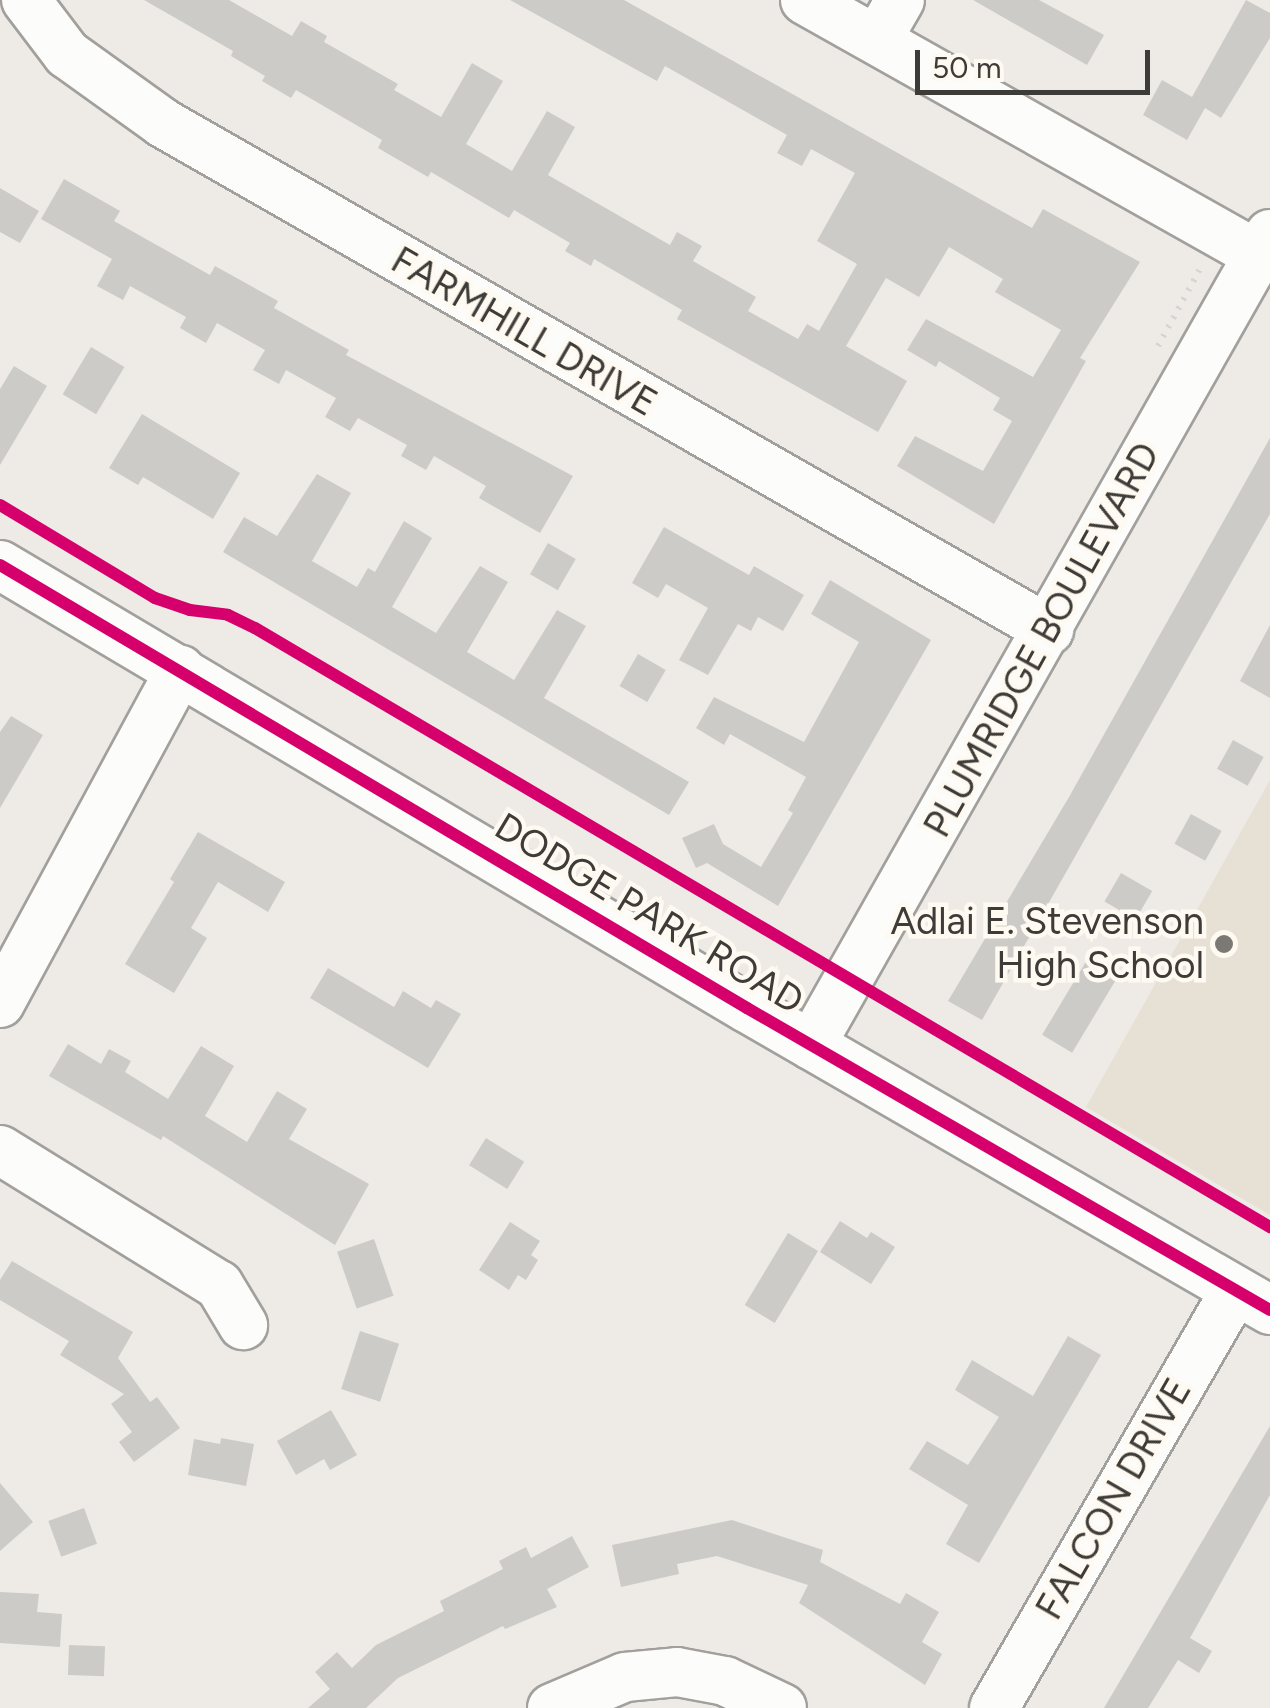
<!DOCTYPE html>
<style>
body{margin:0}
#map{position:relative;width:1270px;height:1708px;overflow:hidden;background:#eeebe6;font-family:Figtree,sans-serif}
div>[style]{position:absolute}
[style*='--x']{left:calc(var(--x)*1px);top:calc(var(--y)*1px);width:calc(var(--w)*1px);rotate:calc(var(--a)*1deg)}
.built>*{inset:0;background:#e6e0d5}
.building>*{inset:0;background:#cdcbc7;transform-origin:0 0}
.path>*{height:6px;margin-top:-3px;transform-origin:0;background:repeating-linear-gradient(90deg,#d6d5d3 0 2.5px,transparent 0 10.5px)}
.roads{filter:drop-shadow(2px 0 #a2a09c) drop-shadow(-2px 0 #a2a09c) drop-shadow(0 2px #a2a09c) drop-shadow(0 -2px #a2a09c)}
.minor>*{height:48px;margin:-24px;padding:0 24px;transform-origin:24px;border-radius:24px;background:#fcfcfb}
.cycleway>*{height:12px;margin:-6px;padding:0 6px;transform-origin:6px;border-radius:6px;background:#d6006c}
.dots>*{width:28px;height:28px;translate:-50% -50%;box-sizing:border-box;border:5px solid #fefaf2;border-radius:50%}
span{translate:-50% -50%;white-space:nowrap;text-align:center;line-height:1.15;-webkit-text-stroke:9px #fefaf2;paint-order:stroke}
.street-label{font-size:38px;color:#3e3c38}
.poi-label{font-size:38px;color:#3e3c38}
.right{translate:-100% -50%;text-align:right}
.scale{position:absolute;left:915px;top:50px;width:235px;height:45px;box-sizing:border-box;border:5px solid #3e3c38;border-top:0;padding-left:12px;font-size:30px;line-height:35px;white-space:nowrap;color:#3e3c38;-webkit-text-stroke:8px #fefaf2;paint-order:stroke}
</style>
<div id="map">
<div class="built">
<i style="clip-path:polygon(1270px 780px,1270px 1215px,1086px 1107px)"></i>
</div>
<div class="building">
<i style="clip-path:polygon(144px 0,229px 0,292px 36px,301px 21px,327px 36px,324px 42px,398px 84px,394px 90px,441px 117px,472px 63px,503px 81px,466px 144px,512px 171px,547px 111px,575px 127px,548px 175px,670px 245px,677px 232px,702px 246px,693px 261px,756px 297px,748px 311px,798px 339px,807px 324px,819px 331px,857px 264px,817px 241px,855px 173px,811px 149px,802px 166px,777px 153px,787px 135px,665px 66px,657px 81px,510px 0,624px 0,1032px 228px,1043px 209px,1140px 262px,1080px 358px,1086px 361px,994px 524px,897px 466px,915px 436px,983px 471px,1012px 421px,993px 410px,1000px 398px,939px 361px,936px 367px,907px 350px,926px 319px,1033px 377px,1061px 330px,995px 292px,1003px 279px,949px 247px,919px 297px,886px 278px,846px 346px,907px 381px,878px 432px,677px 319px,682px 310px,594px 259px,591px 266px,565px 251px,570px 243px,514px 210px,509px 218px,431px 172px,428px 177px,378px 148px,382px 140px,296px 90px,291px 98px,262px 81px,265px 76px,231px 56px,233px 51px)"></i>
<i style="clip-path:polygon(973px 0,1039px 0,1104px 35px,1087px 65px)"></i>
<i style="clip-path:polygon(1246px 0,1270px 13px,1270px 38px,1221px 118px,1205px 108px,1187px 140px,1143px 115px,1162px 80px,1192px 97px)"></i>
<i style="clip-path:polygon(64px 179px,120px 211px,114px 221px,210px 275px,215px 266px,278px 301px,274px 308px,349px 350px,346px 355px,573px 476px,540px 533px,479px 498px,486px 486px,434px 456px,426px 470px,401px 456px,407px 445px,358px 418px,350px 431px,325px 417px,336px 398px,286px 370px,279px 384px,253px 370px,265px 350px,217px 323px,206px 343px,180px 328px,186px 317px,130px 286px,123px 300px,97px 286px,112px 259px,41px 219px)"></i>
<i style="clip-path:polygon(0 188px,39px 211px,20px 243px,0 232px)"></i>
<i style="left:91px;top:347px;width:39px;height:55px;rotate:31deg"></i>
<i style="clip-path:polygon(14px 366px,47px 386px,0 465px,0 389px)"></i>
<i style="clip-path:polygon(142px 414px,240px 473px,213px 519px,143px 477px,138px 485px,109px 468px)"></i>
<i style="clip-path:polygon(1270px 438px,1270px 514px,982px 1020px,948px 1001px,1069px 797px)"></i>
<i style="clip-path:polygon(317px 474px,351px 493px,312px 561px,357px 587px,368px 568px,375px 572px,404px 521px,432px 538px,392px 607px,436px 633px,480px 566px,508px 582px,467px 652px,514px 680px,557px 610px,586px 626px,544px 698px,689px 782px,669px 815px,223px 552px,244px 517px,277px 536px)"></i>
<i style="clip-path:polygon(664px 527px,749px 575px,754px 566px,804px 595px,783px 631px,758px 617px,751px 631px,738px 624px,708px 675px,679px 660px,708px 608px,666px 584px,658px 598px,632px 583px)"></i>
<i style="left:548px;top:543px;width:32px;height:36px;rotate:30deg"></i>
<i style="clip-path:polygon(830px 580px,931px 640px,778px 906px,707px 863px,696px 868px,682px 838px,714px 824px,723px 844px,761px 867px,793px 813px,788px 810px,806px 777px,730px 734px,724px 745px,696px 728px,714px 697px,804px 742px,859px 642px,811px 614px)"></i>
<i style="clip-path:polygon(1270px 625px,1270px 698px,1240px 681px)"></i>
<i style="left:638px;top:654px;width:32px;height:37px;rotate:30deg"></i>
<i style="clip-path:polygon(11px 716px,43px 735px,0 808px,0 732px)"></i>
<i style="left:1233px;top:740px;width:35px;height:33px;rotate:29deg"></i>
<i style="left:1191px;top:814px;width:35px;height:34px;rotate:29deg"></i>
<i style="clip-path:polygon(198px 832px,285px 882px,268px 912px,218px 882px,191px 928px,207px 938px,174px 993px,125px 964px,174px 882px,170px 879px)"></i>
<i style="left:1121px;top:873px;width:36px;height:33px;rotate:30deg"></i>
<i style="left:1090px;top:955px;width:35px;height:93px;rotate:31deg"></i>
<i style="clip-path:polygon(328px 968px,394px 1007px,403px 991px,431px 1008px,436px 1000px,461px 1014px,428px 1068px,310px 998px)"></i>
<i style="clip-path:polygon(68px 1044px,101px 1064px,109px 1049px,131px 1061px,125px 1072px,168px 1099px,201px 1046px,234px 1066px,205px 1116px,247px 1142px,277px 1091px,307px 1109px,289px 1139px,369px 1184px,335px 1245px,163px 1136px,161px 1140px,49px 1076px)"></i>
<i style="left:486px;top:1138px;width:45px;height:32px;rotate:32deg"></i>
<i style="clip-path:polygon(840px 1221px,867px 1238px,871px 1232px,895px 1247px,871px 1284px,820px 1252px)"></i>
<i style="clip-path:polygon(510px 1222px,540px 1241px,531px 1255px,538px 1260px,526px 1280px,518px 1275px,509px 1290px,479px 1270px)"></i>
<i style="left:788px;top:1233px;width:35px;height:84px;rotate:31deg"></i>
<i style="left:374px;top:1239px;width:60px;height:39px;rotate:71deg"></i>
<i style="clip-path:polygon(12px 1261px,133px 1332px,118px 1358px,150px 1402px,157px 1397px,180px 1428px,134px 1462px,119px 1442px,132px 1432px,111px 1404px,124px 1394px,60px 1355px,69px 1341px,0 1300px,0 1280px)"></i>
<i style="left:360px;top:1331px;width:41px;height:61px;rotate:18deg"></i>
<i style="clip-path:polygon(1068px 1336px,1101px 1355px,979px 1563px,946px 1544px,968px 1505px,909px 1469px,927px 1441px,968px 1465px,999px 1417px,955px 1390px,972px 1360px,1033px 1396px)"></i>
<i style="clip-path:polygon(331px 1410px,357px 1455px,330px 1470px,324px 1459px,296px 1475px,277px 1441px)"></i>
<i style="clip-path:polygon(1270px 1426px,1270px 1495px,1190px 1638px,1212px 1651px,1199px 1673px,1178px 1660px,1148px 1708px,1104px 1708px)"></i>
<i style="clip-path:polygon(221px 1438px,254px 1444px,246px 1486px,188px 1475px,194px 1439px,220px 1444px)"></i>
<i style="clip-path:polygon(0 1483px,33px 1522px,0 1551px)"></i>
<i style="left:84px;top:1508px;width:38px;height:38px;rotate:70deg"></i>
<i style="clip-path:polygon(732px 1520px,823px 1550px,820px 1562px,900px 1604px,906px 1593px,939px 1612px,922px 1642px,942px 1654px,925px 1685px,799px 1603px,808px 1585px,717px 1556px,677px 1564px,679px 1574px,621px 1587px,612px 1545px)"></i>
<i style="clip-path:polygon(572px 1536px,589px 1567px,547px 1589px,557px 1607px,505px 1629px,503px 1626px,398px 1678px,366px 1708px,308px 1708px,330px 1689px,315px 1672px,337px 1652px,352px 1668px,376px 1645px,444px 1611px,440px 1601px,503px 1569px,499px 1561px,526px 1547px,531px 1558px)"></i>
<i style="clip-path:polygon(0 1592px,39px 1594px,37px 1612px,62px 1614px,60px 1647px,0 1643px)"></i>
<i style="left:69px;top:1645px;width:36px;height:30px;rotate:2deg"></i>
</div>
<div class="path">
<i style="--x:1158;--y:346;--w:88;--a:-61.4"></i>
</div>
<div class="roads">
<div class="minor">
<i style="--x:26;--y:0;--w:68;--a:52.8"></i>
<i style="--x:67;--y:54;--w:118;--a:35.7"></i>
<i style="--x:163;--y:123;--w:1021;--a:29.78"></i>
<i style="--x:805;--y:0;--w:520;--a:29.38"></i>
<i style="--x:877;--y:40;--w:46;--a:-60.1"></i>
<i style="--x:0;--y:565;--w:868;--a:30.67"></i>
<i style="--x:747;--y:1008;--w:604;--a:30"></i>
<i style="--x:0;--y:1003;--w:379;--a:-61.6"></i>
<i style="--x:811;--y:1045;--w:932;--a:-60.49"></i>
<i style="--x:0;--y:1150;--w:257;--a:31.7"></i>
<i style="--x:219;--y:1285;--w:47;--a:59"></i>
<i style="--x:552;--y:1708;--w:79;--a:-23"></i>
<i style="--x:625;--y:1677;--w:52;--a:-5.5"></i>
<i style="--x:677;--y:1672;--w:49;--a:10.6"></i>
<i style="--x:725;--y:1681;--w:63;--a:25.3"></i>
<i style="--x:994;--y:1708;--w:482;--a:-60"></i>
</div>
</div>
<div class="cycleway">
<i style="--x:0;--y:505;--w:181;--a:31"></i>
<i style="--x:155;--y:598;--w:37;--a:19"></i>
<i style="--x:190;--y:610;--w:38;--a:7"></i>
<i style="--x:228;--y:615;--w:30;--a:26"></i>
<i style="--x:255;--y:628;--w:1179;--a:30.55"></i>
<i style="--x:0;--y:565;--w:868;--a:30.67"></i>
<i style="--x:747;--y:1008;--w:604;--a:30"></i>
</div>
<div class="dots">
<i style="left:1224px;top:944px;background:#7c7975"></i>
</div>
<div class="street-label">
<span style="left:524px;top:332px;rotate:30deg">FARMHILL DRIVE</span>
<span style="left:1042px;top:640px;rotate:-61deg">PLUMRIDGE BOULEVARD</span>
<span style="left:649px;top:914px;rotate:31deg">DODGE PARK ROAD</span>
<span style="left:1114px;top:1499px;rotate:-60deg">FALCON DRIVE</span>
</div>
<div class="poi-label">
<span class="right" style="left:1204px;top:944px">Adlai E. Stevenson<br>High School</span>
</div>
<div class="scale">50 m</div>
</div>
